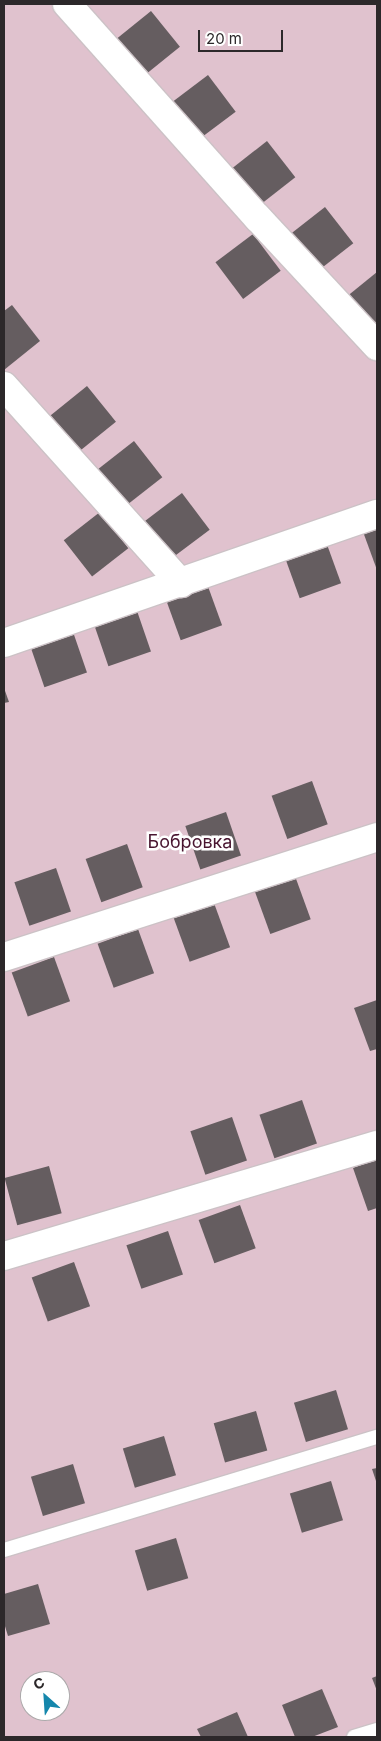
<!DOCTYPE html>
<meta charset="utf-8">
<style>
body{margin:0}
#map{position:relative;width:381px;height:1741px;overflow:hidden;background:#faf0f4;font-family:Inter,sans-serif}
div>[style]{position:absolute}
[style*='--x']{left:calc(var(--x)*1px);top:calc(var(--y)*1px);width:calc(var(--w)*1px);rotate:calc(var(--a)*1deg)}
.green>*{inset:0;background:#e0c2ce}
.building>*{inset:0;background:#655d60;transform-origin:0 0}
.roads{filter:drop-shadow(1px 0 #ccc2c6) drop-shadow(-1px 0 #ccc2c6) drop-shadow(0 1px #ccc2c6) drop-shadow(0 -1px #ccc2c6)}
.service>*{height:14px;margin:-7px;padding:0 7px;transform-origin:7px;border-radius:7px;background:#fff}
.minor>*{height:28px;margin:-14px;padding:0 14px;transform-origin:14px;border-radius:14px;background:#fff}
span{translate:-50% -50%;white-space:nowrap;text-align:center;line-height:1.15;-webkit-text-stroke:5px #fff;paint-order:stroke}
.park-label{font-size:18px;color:#491530}
.frame{position:absolute;inset:0;border:5px solid #2c282a;pointer-events:none}
.north{position:absolute;left:20px;top:1671px;width:50px;height:50px;box-sizing:border-box;background:#fff;border:1px solid #aba9aa;border-radius:50%;rotate:334deg;font-size:14px;font-weight:700;line-height:20px;text-align:center;color:#2c282a}
.north::after{content:'';display:block;margin:auto;width:18px;height:22px;background:#1587ac;clip-path:polygon(50% 0,100% 100%,50% 72%,0 100%)}
.scale{position:absolute;left:198px;top:30px;width:85px;height:22px;box-sizing:border-box;border:2px solid #2c282a;border-top:0;padding-left:6px;font-size:15px;line-height:18px;white-space:nowrap;color:#2c282a;-webkit-text-stroke:4px #fff;paint-order:stroke}
</style>
<div id="map">
<div class="green">
<i style="clip-path:polygon(evenodd,4px 4px,377px 4px,377px 1737px,4px 1737px,4px 4px,30px 1681px,60px 1681px,60px 1711px,30px 1711px,30px 1681px)"></i>
</div>
<div class="building">
<i style="left:151px;top:11px;width:46px;height:47px;rotate:51deg"></i>
<i style="left:208px;top:75px;width:46px;height:48px;rotate:53deg"></i>
<i style="left:267px;top:141px;width:46px;height:47px;rotate:52deg"></i>
<i style="left:325px;top:207px;width:46px;height:47px;rotate:52deg"></i>
<i style="left:253px;top:234px;width:46px;height:47px;rotate:53deg"></i>
<i style="clip-path:polygon(377px 272px,377px 331px,345px 298px)"></i>
<i style="clip-path:polygon(12px 305px,40px 341px,4px 370px,4px 311px)"></i>
<i style="left:87px;top:386px;width:46px;height:47px;rotate:51deg"></i>
<i style="left:134px;top:441px;width:46px;height:47px;rotate:52deg"></i>
<i style="left:182px;top:493px;width:46px;height:48px;rotate:53deg"></i>
<i style="left:100px;top:512px;width:46px;height:46px;rotate:52deg"></i>
<i style="clip-path:polygon(377px 523px,377px 570px,362px 529px)"></i>
<i style="left:325px;top:539px;width:47px;height:44px;rotate:70deg"></i>
<i style="left:206px;top:581px;width:47px;height:44px;rotate:70deg"></i>
<i style="left:136px;top:608px;width:46px;height:45px;rotate:71deg"></i>
<i style="left:72px;top:629px;width:46px;height:45px;rotate:71deg"></i>
<i style="clip-path:polygon(4px 688px,9px 702px,4px 703px)"></i>
<i style="left:312px;top:781px;width:46px;height:43px;rotate:70deg"></i>
<i style="left:226px;top:812px;width:46px;height:43px;rotate:71deg"></i>
<i style="left:127px;top:844px;width:46px;height:44px;rotate:70deg"></i>
<i style="left:56px;top:868px;width:46px;height:44px;rotate:71deg"></i>
<i style="left:295px;top:876px;width:46px;height:43px;rotate:70deg"></i>
<i style="left:214px;top:903px;width:47px;height:43px;rotate:70deg"></i>
<i style="left:138px;top:929px;width:47px;height:43px;rotate:70deg"></i>
<i style="left:54px;top:957px;width:47px;height:45px;rotate:70deg"></i>
<i style="clip-path:polygon(377px 1000px,377px 1049px,370px 1051px,354px 1008px)"></i>
<i style="left:302px;top:1100px;width:46px;height:45px;rotate:71deg"></i>
<i style="left:232px;top:1117px;width:46px;height:44px;rotate:71deg"></i>
<i style="clip-path:polygon(377px 1159px,377px 1208px,368px 1211px,353px 1168px)"></i>
<i style="left:49px;top:1166px;width:49px;height:46px;rotate:75deg"></i>
<i style="left:240px;top:1205px;width:46px;height:44px;rotate:70deg"></i>
<i style="left:168px;top:1231px;width:46px;height:44px;rotate:71deg"></i>
<i style="left:74px;top:1262px;width:47px;height:45px;rotate:70deg"></i>
<i style="left:336px;top:1390px;width:41px;height:44px;rotate:73deg"></i>
<i style="left:256px;top:1411px;width:41px;height:44px;rotate:74deg"></i>
<i style="left:164px;top:1436px;width:41px;height:43px;rotate:73deg"></i>
<i style="left:73px;top:1464px;width:41px;height:44px;rotate:73deg"></i>
<i style="clip-path:polygon(377px 1468px,377px 1484px,372px 1469px)"></i>
<i style="left:331px;top:1481px;width:41px;height:43px;rotate:73deg"></i>
<i style="left:176px;top:1538px;width:42px;height:43px;rotate:73deg"></i>
<i style="clip-path:polygon(38px 1584px,50px 1624px,8px 1636px,4px 1623px,4px 1594px)"></i>
<i style="clip-path:polygon(377px 1676px,377px 1691px,372px 1678px)"></i>
<i style="clip-path:polygon(322px 1689px,338px 1727px,312px 1737px,295px 1737px,282px 1705px)"></i>
<i style="clip-path:polygon(237px 1712px,248px 1737px,201px 1737px,197px 1729px)"></i>
</div>
<div class="roads">
<div class="service">
<i style="--x:4;--y:1550;--w:390;--a:-16.9"></i>
<i style="--x:354;--y:1737;--w:24;--a:-17"></i>
</div>
<div class="minor">
<i style="--x:67;--y:4;--w:287;--a:48.3"></i>
<i style="--x:258;--y:218;--w:175;--a:47.1"></i>
<i style="--x:4;--y:386;--w:265;--a:48.1"></i>
<i style="--x:4;--y:643;--w:395;--a:-19.1"></i>
<i style="--x:4;--y:957;--w:392;--a:-17.8"></i>
<i style="--x:4;--y:1256;--w:389;--a:-16.6"></i>
</div>
</div>
<div class="park-label">
<span style="left:190px;top:842px">Бобровка</span>
</div>
<div class="frame"></div>
<div class="north">С</div>
<div class="scale">20 m</div>
</div>
